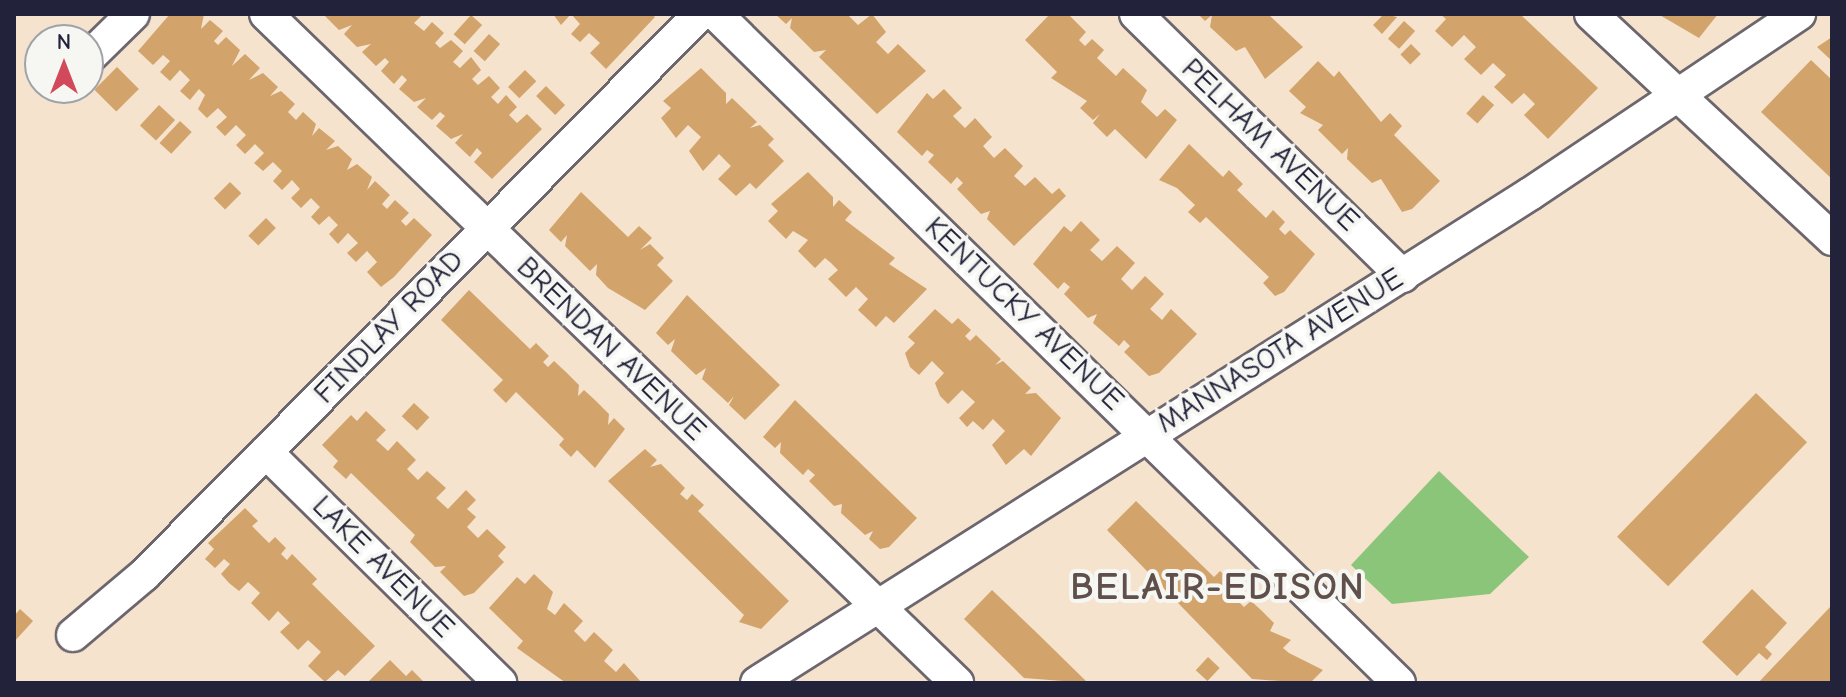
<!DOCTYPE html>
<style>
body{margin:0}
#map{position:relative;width:1846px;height:697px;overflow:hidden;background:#f5e3cd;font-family:"Comic Neue",sans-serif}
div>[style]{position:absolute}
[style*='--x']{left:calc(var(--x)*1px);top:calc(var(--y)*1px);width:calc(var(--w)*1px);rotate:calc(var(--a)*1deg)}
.green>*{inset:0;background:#8bc57a}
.building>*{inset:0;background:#d2a46b;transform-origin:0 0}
.roads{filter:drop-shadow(2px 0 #6c666e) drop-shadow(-2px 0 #6c666e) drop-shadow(0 2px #6c666e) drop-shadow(0 -2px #6c666e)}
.minor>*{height:32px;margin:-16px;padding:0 16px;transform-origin:16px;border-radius:16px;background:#fff}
span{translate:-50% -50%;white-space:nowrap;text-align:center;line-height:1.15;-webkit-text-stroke:8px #f6f6f2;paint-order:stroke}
.street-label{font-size:30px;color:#22223b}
.district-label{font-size:38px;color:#60504c;font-weight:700;letter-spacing:2px}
.frame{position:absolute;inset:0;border:16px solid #22223b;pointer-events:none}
.north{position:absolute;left:24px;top:24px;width:80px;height:80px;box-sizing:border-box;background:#f6f6f2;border:2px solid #a1a1a9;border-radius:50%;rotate:0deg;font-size:22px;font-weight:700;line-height:32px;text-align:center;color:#22223b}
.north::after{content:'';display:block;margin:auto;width:28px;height:36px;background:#d1495b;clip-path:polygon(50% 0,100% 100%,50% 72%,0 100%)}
</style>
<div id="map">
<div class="green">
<i style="clip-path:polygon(1439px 471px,1529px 557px,1490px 594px,1392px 604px,1351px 565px)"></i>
</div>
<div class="building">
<i style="clip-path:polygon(170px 14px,204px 14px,201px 29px,210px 20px,223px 31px,214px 41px,218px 45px,226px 37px,240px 50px,232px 66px,245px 54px,260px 68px,249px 80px,263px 73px,278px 87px,270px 96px,281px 91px,295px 104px,288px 112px,296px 120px,303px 112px,316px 124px,312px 136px,319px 128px,335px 141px,326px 150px,338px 146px,352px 159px,347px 170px,357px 164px,372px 177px,367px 190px,375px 181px,390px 195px,382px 204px,387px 209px,395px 200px,409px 213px,401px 221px,406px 226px,414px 218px,432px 235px,394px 277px,381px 287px,367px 272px,377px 262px,367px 251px,356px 262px,347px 253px,358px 243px,348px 233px,338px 244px,329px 234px,338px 225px,329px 216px,319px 225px,311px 217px,320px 207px,311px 198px,301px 208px,291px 198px,300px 189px,292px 180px,282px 190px,273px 181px,282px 171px,273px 162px,263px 171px,254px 163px,264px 153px,255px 144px,245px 154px,236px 145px,246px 135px,236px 125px,225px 136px,216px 127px,227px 117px,218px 108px,207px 118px,198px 109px,205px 95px,199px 89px,190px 100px,180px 91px,190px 80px,180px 70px,170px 81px,160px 72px,170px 61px,163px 55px,153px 65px,138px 51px)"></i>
<i style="clip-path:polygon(423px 14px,414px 23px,424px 31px,432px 22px,444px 33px,435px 43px,440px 48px,451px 40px,463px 51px,453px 62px,460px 68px,471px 57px,481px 70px,472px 79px,478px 85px,489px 76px,500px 88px,491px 97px,498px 104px,506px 95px,517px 107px,509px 115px,517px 123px,527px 114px,542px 129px,492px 179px,474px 162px,482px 153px,477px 148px,470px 157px,455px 143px,463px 134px,451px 139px,436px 126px,445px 116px,440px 112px,432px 120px,417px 107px,426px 98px,414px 102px,399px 89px,407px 80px,402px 75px,394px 84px,381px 71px,389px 62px,385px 58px,376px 66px,362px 52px,371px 44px,357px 47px,344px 34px,352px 25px,339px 30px,325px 16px)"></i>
<i style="clip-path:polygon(553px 14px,652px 14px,655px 17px,606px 69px,590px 53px,600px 43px,589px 33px,580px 42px,571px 34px,580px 24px,571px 14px,561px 25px)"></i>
<i style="clip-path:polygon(775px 14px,847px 14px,858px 25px,872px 14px,886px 32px,876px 42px,888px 54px,898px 44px,926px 71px,877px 114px,819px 57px,826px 50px,814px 52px,790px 28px,792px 18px,786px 24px)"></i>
<i style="clip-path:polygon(1050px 14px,1068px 14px,1086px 32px,1079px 40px,1085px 46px,1092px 39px,1104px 50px,1097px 58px,1116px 76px,1123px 68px,1147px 90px,1141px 102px,1157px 117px,1165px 109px,1177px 120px,1146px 159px,1115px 129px,1107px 137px,1093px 123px,1100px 114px,1093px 120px,1080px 108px,1087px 101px,1051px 78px,1057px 72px,1025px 40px)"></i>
<i style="clip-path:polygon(1198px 14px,1268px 14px,1303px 47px,1265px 79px,1245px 47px,1236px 51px,1210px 27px,1212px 15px,1205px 21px)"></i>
<i style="clip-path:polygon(1384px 14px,1397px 17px,1382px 34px,1373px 25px)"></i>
<i style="clip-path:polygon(1440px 14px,1520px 14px,1598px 88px,1548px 139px,1524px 115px,1535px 104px,1524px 93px,1512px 104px,1494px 87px,1506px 75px,1493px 63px,1481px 75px,1464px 59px,1476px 47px,1464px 35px,1452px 47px,1435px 31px,1446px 19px)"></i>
<i style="clip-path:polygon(1658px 14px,1718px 14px,1699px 38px)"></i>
<i style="left:471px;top:15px;width:15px;height:26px;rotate:42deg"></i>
<i style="left:1404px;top:21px;width:15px;height:24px;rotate:42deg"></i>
<i style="left:489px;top:34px;width:15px;height:23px;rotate:42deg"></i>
<i style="clip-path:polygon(1832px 37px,1832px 61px,1817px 47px)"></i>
<i style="left:1411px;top:44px;width:14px;height:15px;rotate:45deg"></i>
<i style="clip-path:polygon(1811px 60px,1832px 80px,1832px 179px,1761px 112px)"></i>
<i style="clip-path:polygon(1318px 61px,1334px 77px,1339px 71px,1381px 122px,1390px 113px,1402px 126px,1394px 135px,1440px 181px,1412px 209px,1402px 212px,1381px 179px,1372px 183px,1347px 159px,1348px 148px,1342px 154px,1318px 130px,1323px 125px,1300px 113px,1306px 107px,1289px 91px)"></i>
<i style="left:117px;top:67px;width:31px;height:32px;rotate:45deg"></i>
<i style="clip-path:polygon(701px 68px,726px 93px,726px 104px,732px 98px,757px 122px,750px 128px,760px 125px,774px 139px,768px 145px,784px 161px,756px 189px,750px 183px,736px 196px,718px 179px,731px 166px,719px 154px,703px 171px,689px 151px,701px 137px,688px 125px,676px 138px,661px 118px,671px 108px,663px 101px)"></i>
<i style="left:525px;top:70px;width:16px;height:24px;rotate:45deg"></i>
<i style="left:546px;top:86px;width:27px;height:14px;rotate:45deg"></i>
<i style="clip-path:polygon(944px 89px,962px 108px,953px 116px,965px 128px,975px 118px,992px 137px,983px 146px,994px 158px,1005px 148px,1023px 166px,1014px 176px,1025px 186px,1035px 177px,1052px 194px,1059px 188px,1066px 196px,1014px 246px,987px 219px,990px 211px,981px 214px,957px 189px,963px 183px,957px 177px,951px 184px,928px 162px,934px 155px,927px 150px,922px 156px,897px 132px,927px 93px,933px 99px)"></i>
<i style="left:1483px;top:95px;width:15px;height:25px;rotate:42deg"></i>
<i style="left:159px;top:105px;width:22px;height:28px;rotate:43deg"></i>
<i style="left:180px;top:121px;width:16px;height:30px;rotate:43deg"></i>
<i style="clip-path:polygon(1189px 144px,1223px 177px,1229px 170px,1243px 184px,1237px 190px,1266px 218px,1273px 210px,1285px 222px,1279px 229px,1285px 235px,1290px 230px,1315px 254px,1284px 292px,1275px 296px,1263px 283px,1269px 277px,1206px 217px,1200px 223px,1188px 212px,1195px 205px,1177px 188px,1159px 180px)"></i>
<i style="clip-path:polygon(808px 172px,833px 197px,833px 207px,839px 200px,852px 212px,845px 220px,895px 258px,889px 264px,927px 289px,894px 323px,886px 316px,876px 327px,858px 310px,868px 299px,856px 287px,846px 297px,828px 279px,838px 270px,831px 263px,825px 258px,815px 268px,798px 251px,808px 240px,793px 231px,786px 239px,768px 221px,778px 211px,771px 204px)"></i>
<i style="left:230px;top:182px;width:16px;height:23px;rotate:45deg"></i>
<i style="clip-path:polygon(581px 192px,628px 237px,639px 226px,652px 238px,640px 250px,650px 244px,664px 258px,657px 265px,673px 281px,645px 310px,608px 288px,596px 275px,597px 264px,590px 271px,565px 246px,567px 235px,561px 242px,549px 230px)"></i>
<i style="left:266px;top:218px;width:14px;height:25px;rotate:45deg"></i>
<i style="clip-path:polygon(1081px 221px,1100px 240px,1090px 250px,1102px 261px,1117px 246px,1135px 263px,1121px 279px,1132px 290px,1145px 276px,1164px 294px,1150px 309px,1162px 320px,1171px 309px,1197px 334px,1159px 373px,1149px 376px,1124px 352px,1130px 346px,1124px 340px,1119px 346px,1093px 323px,1097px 314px,1088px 318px,1064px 294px,1070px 287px,1064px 282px,1058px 289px,1033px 264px,1064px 226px,1071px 232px)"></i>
<i style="clip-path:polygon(469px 290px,530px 349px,536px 343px,549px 356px,543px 362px,548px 367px,554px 361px,567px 373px,579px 385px,578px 396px,584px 390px,596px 401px,609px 414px,608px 425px,614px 418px,625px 429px,595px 468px,577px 450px,571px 457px,559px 445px,564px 439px,516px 392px,506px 403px,493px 390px,503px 380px,441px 320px)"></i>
<i style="clip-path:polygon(687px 295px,780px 385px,745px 420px,729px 405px,734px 396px,728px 403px,702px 379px,706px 368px,696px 375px,671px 351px,675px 339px,668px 345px,656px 333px)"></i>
<i style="clip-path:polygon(935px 309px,952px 324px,958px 318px,971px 330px,965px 336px,970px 341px,976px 335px,1001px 359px,995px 365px,1003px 361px,1031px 388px,1025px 394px,1036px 393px,1061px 418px,1031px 456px,1024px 449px,1006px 465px,992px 445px,1005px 431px,993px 419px,983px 430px,973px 421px,967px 427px,959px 418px,975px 402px,962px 390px,948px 404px,940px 396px,935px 383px,944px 373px,932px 361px,919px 375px,910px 367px,905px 353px,915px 343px,908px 337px)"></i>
<i style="left:1756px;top:393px;width:71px;height:200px;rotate:44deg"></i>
<i style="clip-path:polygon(795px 400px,917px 518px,889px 547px,880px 549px,869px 539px,873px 531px,865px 535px,841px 513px,842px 504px,834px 506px,809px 481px,815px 475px,808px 469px,803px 475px,780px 453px,781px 442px,775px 448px,763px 437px)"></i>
<i style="left:414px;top:403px;width:21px;height:18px;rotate:43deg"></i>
<i style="clip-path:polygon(366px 411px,386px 430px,376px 440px,388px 451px,397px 441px,416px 460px,407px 469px,418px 480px,427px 471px,446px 488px,436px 498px,448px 509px,466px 490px,476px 500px,467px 509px,476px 517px,467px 527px,478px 538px,487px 529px,506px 547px,498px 556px,504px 562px,474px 593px,464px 596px,440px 572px,446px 566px,435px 567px,410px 542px,415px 535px,351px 473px,346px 479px,333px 467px,338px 461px,322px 445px,351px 415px,357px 421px)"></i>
<i style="clip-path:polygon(645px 449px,657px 460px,650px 467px,661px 464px,685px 488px,680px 494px,687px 500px,692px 494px,704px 505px,698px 511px,789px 601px,761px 629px,739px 622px,744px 615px,608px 481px)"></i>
<i style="clip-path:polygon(1136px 501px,1214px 577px,1220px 571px,1232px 582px,1225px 588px,1244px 607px,1251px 601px,1262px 611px,1274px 623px,1270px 631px,1291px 640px,1283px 648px,1289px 653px,1323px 670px,1310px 683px,1252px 679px,1107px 530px)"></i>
<i style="clip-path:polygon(245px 508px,258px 521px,252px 526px,269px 543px,275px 537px,286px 548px,281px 554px,287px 560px,292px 554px,317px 579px,312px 584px,375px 646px,345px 676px,338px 670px,325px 682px,308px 666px,321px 652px,308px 640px,298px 650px,280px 632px,290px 623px,278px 611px,269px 621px,251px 603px,260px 593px,248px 582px,239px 591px,229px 583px,221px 574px,230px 564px,224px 559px,215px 568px,205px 559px,214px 549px,208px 543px)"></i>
<i style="clip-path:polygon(534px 574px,553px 592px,547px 609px,555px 615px,564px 603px,583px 621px,574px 631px,585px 642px,594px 632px,613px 650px,604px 661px,616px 672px,624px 663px,642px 683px,566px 683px,517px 648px,523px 641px,489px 608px,517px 577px,525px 584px)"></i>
<i style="clip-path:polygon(1752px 589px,1787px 623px,1765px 647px,1772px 654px,1767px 660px,1759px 653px,1737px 676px,1702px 642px)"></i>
<i style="clip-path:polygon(992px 590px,1038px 634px,1088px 683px,1024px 678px,964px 619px)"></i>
<i style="clip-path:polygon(1832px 605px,1832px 683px,1758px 683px)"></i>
<i style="clip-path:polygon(20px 609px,33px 621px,14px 642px,14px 616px)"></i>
<i style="left:1208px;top:657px;width:16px;height:18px;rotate:43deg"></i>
<i style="clip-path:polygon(390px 660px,406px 676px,412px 670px,423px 681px,367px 683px)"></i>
</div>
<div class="roads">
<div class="minor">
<i style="--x:266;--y:14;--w:962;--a:44.07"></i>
<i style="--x:716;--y:14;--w:956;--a:44.41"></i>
<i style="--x:1136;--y:14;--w:374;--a:44.5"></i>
<i style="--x:1591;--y:14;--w:330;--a:43"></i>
<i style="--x:88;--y:58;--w:63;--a:-44.4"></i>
<i style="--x:266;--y:452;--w:329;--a:44.6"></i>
<i style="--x:73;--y:635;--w:93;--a:-40.2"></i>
<i style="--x:144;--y:575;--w:790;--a:-45.26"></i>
<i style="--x:757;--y:683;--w:915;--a:-32.32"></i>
<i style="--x:1530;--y:194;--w:324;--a:-33.8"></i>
</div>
</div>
<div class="street-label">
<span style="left:1270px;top:145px;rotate:44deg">PELHAM AVENUE</span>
<span style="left:1024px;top:314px;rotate:44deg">KENTUCKY AVENUE</span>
<span style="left:389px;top:327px;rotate:-46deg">FINDLAY ROAD</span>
<span style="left:611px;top:349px;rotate:44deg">BRENDAN AVENUE</span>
<span style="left:1280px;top:351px;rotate:-32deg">MANNASOTA AVENUE</span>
<span style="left:383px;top:567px;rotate:45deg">LAKE AVENUE</span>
</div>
<div class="district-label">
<span style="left:1218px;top:588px">BELAIR-EDISON</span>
</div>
<div class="frame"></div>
<div class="north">N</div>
</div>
